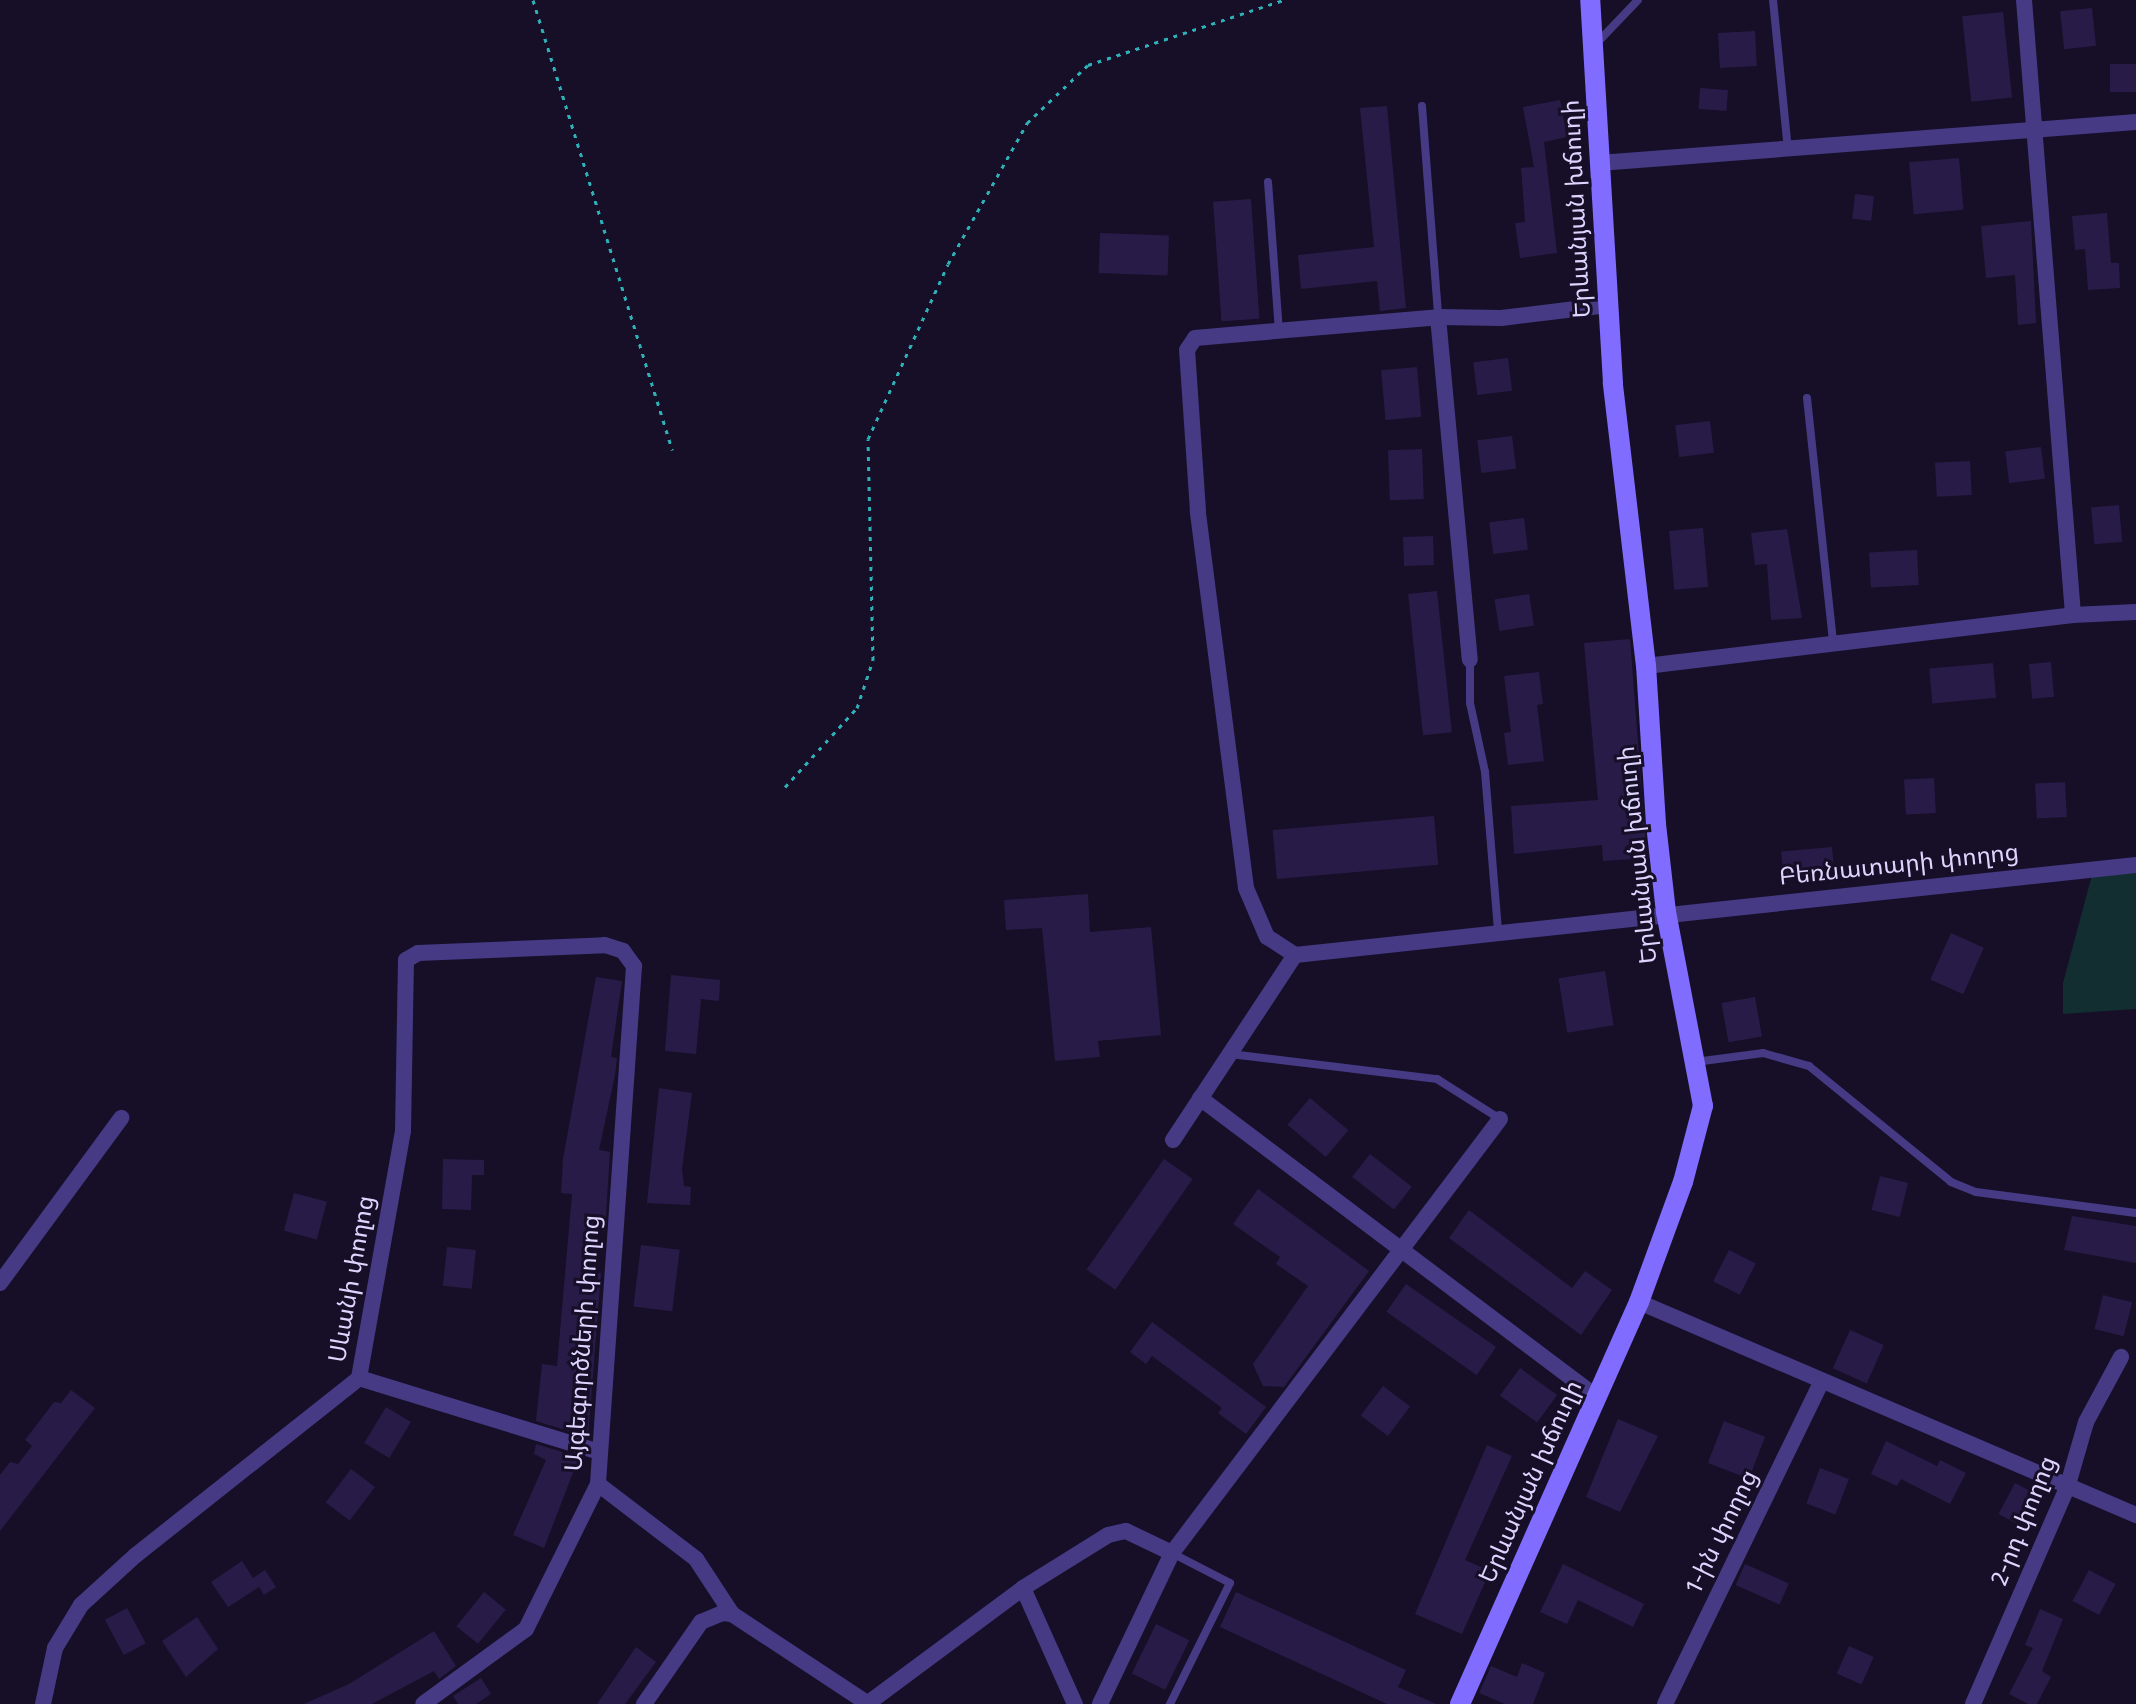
<!DOCTYPE html>
<meta charset="utf-8">
<style>
body{margin:0}
#map{position:relative;width:2136px;height:1704px;overflow:hidden;background:#160f27;font-family:"Fira Sans","Noto Sans Armenian",sans-serif}
div>[style]{position:absolute}
[style*='--x']{left:calc(var(--x)*1px);top:calc(var(--y)*1px);width:calc(var(--w)*1px);rotate:calc(var(--a)*1deg)}
.green>*{inset:0;background:#122e31}
.building>*{inset:0;background:#291b47;transform-origin:0 0}
.path>*{height:3px;margin-top:-1.5px;transform-origin:0;background:repeating-linear-gradient(90deg,#2fb1b8 0 4px,transparent 0 10px)}
.service>*{height:8px;margin:-4px;padding:0 4px;transform-origin:4px;border-radius:4px;background:#463a85}
.minor>*{height:16px;margin:-8px;padding:0 8px;transform-origin:8px;border-radius:8px;background:#463a85}
.secondary>*{height:20px;margin:-10px;padding:0 10px;transform-origin:10px;border-radius:10px;background:#806cff}
span{translate:-50% -50%;white-space:nowrap;text-align:center;line-height:1.15;-webkit-text-stroke:6px #160f27;paint-order:stroke}
.street-label{font-size:24px;color:#ded5ff}
</style>
<div id="map">
<div class="green">
<i style="clip-path:polygon(2136px 871px,2136px 1009px,2063px 1014px,2063px 983px,2092px 875px)"></i>
</div>
<div class="building">
<i style="left:2092px;top:8px;width:38px;height:32px;rotate:84deg"></i>
<i style="left:2003px;top:12px;width:86px;height:41px;rotate:84deg"></i>
<i style="left:1755px;top:31px;width:35px;height:37px;rotate:87deg"></i>
<i style="left:2136px;top:64px;width:28px;height:26px;rotate:90deg"></i>
<i style="left:1700px;top:88px;width:28px;height:21px;rotate:4deg"></i>
<i style="clip-path:polygon(1560px 100px,1567px 137px,1544px 142px,1557px 253px,1520px 258px,1515px 223px,1525px 222px,1521px 168px,1534px 167px,1523px 107px)"></i>
<i style="clip-path:polygon(1387px 106px,1406px 308px,1380px 311px,1377px 281px,1301px 289px,1298px 255px,1374px 247px,1360px 108px)"></i>
<i style="left:1959px;top:158px;width:52px;height:50px;rotate:85deg"></i>
<i style="left:1855px;top:194px;width:19px;height:25px;rotate:6deg"></i>
<i style="left:1251px;top:199px;width:120px;height:38px;rotate:86deg"></i>
<i style="clip-path:polygon(2107px 213px,2111px 263px,2119px 263px,2120px 288px,2088px 290px,2085px 249px,2075px 250px,2072px 216px)"></i>
<i style="clip-path:polygon(2031px 221px,2036px 323px,2018px 325px,2015px 275px,1986px 278px,1981px 226px)"></i>
<i style="left:1100px;top:233px;width:69px;height:40px;rotate:2deg"></i>
<i style="left:1508px;top:358px;width:33px;height:35px;rotate:83deg"></i>
<i style="left:1417px;top:367px;width:50px;height:36px;rotate:85deg"></i>
<i style="left:1710px;top:421px;width:32px;height:35px;rotate:83deg"></i>
<i style="left:1512px;top:436px;width:33px;height:35px;rotate:83deg"></i>
<i style="left:2041px;top:447px;width:32px;height:36px;rotate:83deg"></i>
<i style="left:1422px;top:449px;width:50px;height:34px;rotate:88deg"></i>
<i style="left:1970px;top:461px;width:34px;height:35px;rotate:87deg"></i>
<i style="left:2119px;top:505px;width:37px;height:28px;rotate:85deg"></i>
<i style="left:1524px;top:518px;width:32px;height:35px;rotate:83deg"></i>
<i style="left:1703px;top:528px;width:59px;height:34px;rotate:85deg"></i>
<i style="clip-path:polygon(1787px 529px,1802px 618px,1771px 620px,1767px 564px,1755px 565px,1751px 533px)"></i>
<i style="left:1433px;top:536px;width:29px;height:30px;rotate:88deg"></i>
<i style="left:1917px;top:550px;width:35px;height:48px;rotate:87deg"></i>
<i style="left:1437px;top:591px;width:142px;height:29px;rotate:84deg"></i>
<i style="left:1529px;top:594px;width:32px;height:35px;rotate:81deg"></i>
<i style="clip-path:polygon(1630px 639px,1647px 858px,1603px 861px,1602px 845px,1514px 854px,1511px 806px,1598px 800px,1584px 643px)"></i>
<i style="left:2051px;top:662px;width:35px;height:22px;rotate:85deg"></i>
<i style="left:1993px;top:663px;width:35px;height:64px;rotate:85deg"></i>
<i style="clip-path:polygon(1539px 672px,1543px 704px,1537px 705px,1544px 761px,1508px 765px,1504px 733px,1511px 732px,1504px 676px)"></i>
<i style="left:1934px;top:778px;width:35px;height:30px;rotate:87deg"></i>
<i style="left:2065px;top:782px;width:35px;height:30px;rotate:87deg"></i>
<i style="left:1434px;top:816px;width:49px;height:162px;rotate:85deg"></i>
<i style="left:1832px;top:847px;width:25px;height:51px;rotate:85deg"></i>
<i style="clip-path:polygon(1088px 894px,1090px 932px,1151px 927px,1161px 1035px,1098px 1041px,1100px 1057px,1055px 1061px,1042px 928px,1006px 930px,1004px 900px)"></i>
<i style="left:1951px;top:933px;width:36px;height:51px;rotate:24deg"></i>
<i style="left:1605px;top:971px;width:55px;height:47px;rotate:81deg"></i>
<i style="clip-path:polygon(671px 975px,720px 980px,719px 1001px,701px 999px,696px 1054px,665px 1051px)"></i>
<i style="clip-path:polygon(596px 977px,622px 981px,611px 1057px,617px 1058px,615px 1075px,599px 1150px,610px 1152px,605px 1231px,598px 1230px,595px 1273px,601px 1273px,588px 1437px,536px 1421px,542px 1364px,557px 1366px,572px 1194px,561px 1193px,563px 1159px)"></i>
<i style="left:1755px;top:997px;width:40px;height:34px;rotate:80deg"></i>
<i style="clip-path:polygon(659px 1088px,692px 1093px,682px 1169px,684px 1186px,691px 1187px,690px 1205px,647px 1203px)"></i>
<i style="left:1310px;top:1098px;width:50px;height:35px;rotate:40deg"></i>
<i style="left:1370px;top:1154px;width:53px;height:29px;rotate:38deg"></i>
<i style="clip-path:polygon(443px 1159px,484px 1160px,484px 1175px,472px 1175px,471px 1210px,442px 1209px)"></i>
<i style="left:1164px;top:1159px;width:35px;height:135px;rotate:35deg"></i>
<i style="left:1880px;top:1176px;width:29px;height:35px;rotate:14deg"></i>
<i style="clip-path:polygon(1258px 1189px,1369px 1271px,1284px 1387px,1263px 1386px,1253px 1364px,1308px 1286px,1276px 1264px,1280px 1257px,1233px 1224px)"></i>
<i style="left:294px;top:1193px;width:34px;height:39px;rotate:15deg"></i>
<i style="clip-path:polygon(1469px 1210px,1572px 1288px,1585px 1271px,1612px 1290px,1581px 1335px,1449px 1238px)"></i>
<i style="clip-path:polygon(2072px 1216px,2136px 1226px,2136px 1263px,2064px 1250px)"></i>
<i style="left:641px;top:1245px;width:39px;height:62px;rotate:7deg"></i>
<i style="left:447px;top:1247px;width:29px;height:39px;rotate:6deg"></i>
<i style="left:1729px;top:1250px;width:30px;height:35px;rotate:27deg"></i>
<i style="left:1406px;top:1284px;width:110px;height:34px;rotate:35deg"></i>
<i style="left:2103px;top:1295px;width:30px;height:35px;rotate:14deg"></i>
<i style="clip-path:polygon(1152px 1322px,1266px 1407px,1246px 1434px,1218px 1413px,1222px 1408px,1152px 1356px,1146px 1364px,1130px 1352px)"></i>
<i style="left:1850px;top:1330px;width:37px;height:42px;rotate:24deg"></i>
<i style="left:1520px;top:1368px;width:46px;height:34px;rotate:36deg"></i>
<i style="left:1383px;top:1386px;width:34px;height:37px;rotate:37deg"></i>
<i style="clip-path:polygon(71px 1390px,95px 1408px,0 1531px,0 1475px,10px 1462px,18px 1464px,32px 1446px,25px 1440px,54px 1402px,61px 1403px)"></i>
<i style="left:386px;top:1407px;width:29px;height:42px;rotate:31deg"></i>
<i style="clip-path:polygon(1618px 1419px,1658px 1436px,1620px 1512px,1586px 1497px)"></i>
<i style="left:1724px;top:1421px;width:44px;height:45px;rotate:21deg"></i>
<i style="clip-path:polygon(1886px 1441px,1937px 1466px,1940px 1460px,1966px 1473px,1950px 1504px,1901px 1479px,1897px 1486px,1871px 1474px)"></i>
<i style="clip-path:polygon(536px 1444px,579px 1457px,544px 1548px,513px 1535px,546px 1460px,534px 1454px)"></i>
<i style="clip-path:polygon(1487px 1445px,1512px 1456px,1465px 1560px,1490px 1571px,1462px 1634px,1415px 1614px)"></i>
<i style="left:1820px;top:1468px;width:31px;height:38px;rotate:21deg"></i>
<i style="left:351px;top:1469px;width:30px;height:42px;rotate:37deg"></i>
<i style="left:2015px;top:1483px;width:30px;height:35px;rotate:28deg"></i>
<i style="clip-path:polygon(242px 1561px,253px 1578px,265px 1570px,276px 1587px,264px 1595px,259px 1587px,228px 1607px,211px 1582px)"></i>
<i style="clip-path:polygon(1563px 1564px,1644px 1604px,1633px 1627px,1578px 1600px,1567px 1624px,1540px 1612px)"></i>
<i style="left:1745px;top:1564px;width:48px;height:23px;rotate:24deg"></i>
<i style="left:2089px;top:1570px;width:30px;height:35px;rotate:28deg"></i>
<i style="left:484px;top:1592px;width:28px;height:44px;rotate:39deg"></i>
<i style="clip-path:polygon(1236px 1592px,1406px 1670px,1398px 1687px,1436px 1704px,1387px 1704px,1220px 1627px)"></i>
<i style="left:127px;top:1608px;width:40px;height:25px;rotate:62deg"></i>
<i style="clip-path:polygon(2040px 1609px,2063px 1619px,2042px 1671px,2051px 1677px,2037px 1704px,2028px 1704px,2009px 1694px,2033px 1648px,2025px 1645px)"></i>
<i style="clip-path:polygon(197px 1617px,218px 1649px,186px 1677px,162px 1641px)"></i>
<i style="left:1156px;top:1624px;width:37px;height:55px;rotate:26deg"></i>
<i style="clip-path:polygon(434px 1631px,456px 1666px,439px 1679px,434px 1671px,372px 1704px,304px 1704px,349px 1684px)"></i>
<i style="left:1849px;top:1646px;width:27px;height:30px;rotate:24deg"></i>
<i style="clip-path:polygon(636px 1647px,656px 1662px,625px 1704px,597px 1704px)"></i>
<i style="clip-path:polygon(1522px 1663px,1545px 1673px,1533px 1704px,1505px 1704px,1479px 1693px,1491px 1666px,1517px 1677px)"></i>
<i style="clip-path:polygon(481px 1678px,491px 1694px,476px 1704px,458px 1704px,453px 1696px)"></i>
</div>
<div class="path">
<i style="--x:533;--y:0;--w:471;--a:72.8"></i>
<i style="--x:785;--y:787;--w:107;--a:-47.7"></i>
<i style="--x:857;--y:708;--w:51;--a:-71.6"></i>
<i style="--x:873;--y:660;--w:221;--a:-91.3"></i>
<i style="--x:868;--y:439;--w:192;--a:-65.4"></i>
<i style="--x:948;--y:264;--w:162;--a:-60.7"></i>
<i style="--x:1027;--y:123;--w:84;--a:-43.6"></i>
<i style="--x:1088;--y:65;--w:206;--a:-18.4"></i>
</div>
<div class="service">
<i style="--x:1773;--y:0;--w:150;--a:84.3"></i>
<i style="--x:1595;--y:45;--w:62;--a:-46.3"></i>
<i style="--x:1422;--y:106;--w:211;--a:85.6"></i>
<i style="--x:1268;--y:182;--w:150;--a:85.8"></i>
<i style="--x:1807;--y:398;--w:246;--a:83.9"></i>
<i style="--x:1470;--y:660;--w:43;--a:90"></i>
<i style="--x:1470;--y:703;--w:71;--a:77.7"></i>
<i style="--x:1485;--y:772;--w:159;--a:85.3"></i>
<i style="--x:1230;--y:1054;--w:209;--a:6.9"></i>
<i style="--x:1437;--y:1079;--w:75;--a:32.4"></i>
<i style="--x:1695;--y:1062;--w:69;--a:-7.5"></i>
<i style="--x:1763;--y:1053;--w:48;--a:15.8"></i>
<i style="--x:1809;--y:1066;--w:183;--a:39.2"></i>
<i style="--x:1951;--y:1182;--w:27;--a:22"></i>
<i style="--x:1976;--y:1192;--w:161;--a:7.5"></i>
<i style="--x:1170;--y:1704;--w:135;--a:-63.6"></i>
<i style="--x:1230;--y:1583;--w:65;--a:-152.7"></i>
</div>
<div class="minor">
<i style="--x:2024;--y:0;--w:617;--a:85.44"></i>
<i style="--x:1599;--y:163;--w:539;--a:-4.37"></i>
<i style="--x:1438;--y:317;--w:344;--a:84.7"></i>
<i style="--x:1646;--y:666;--w:430;--a:-6.8"></i>
<i style="--x:2073;--y:615;--w:63;--a:-2.7"></i>
<i style="--x:1295;--y:955;--w:33;--a:-147"></i>
<i style="--x:1267;--y:937;--w:53;--a:-113.2"></i>
<i style="--x:1246;--y:888;--w:380;--a:-97.3"></i>
<i style="--x:1198;--y:511;--w:161;--a:-93.9"></i>
<i style="--x:1187;--y:350;--w:14;--a:-56"></i>
<i style="--x:1195;--y:338;--w:244;--a:-4.9"></i>
<i style="--x:1438;--y:317;--w:63;--a:0.9"></i>
<i style="--x:1501;--y:318;--w:108;--a:-6.9"></i>
<i style="--x:1200;--y:1098;--w:497;--a:37"></i>
<i style="--x:1173;--y:1140;--w:222;--a:-56.6"></i>
<i style="--x:1295;--y:955;--w:846;--a:-6.11"></i>
<i style="--x:0;--y:1283;--w:205;--a:-53.7"></i>
<i style="--x:1639;--y:1302;--w:541;--a:23.2"></i>
<i style="--x:359;--y:1378;--w:252;--a:17.1"></i>
<i style="--x:598;--y:1484;--w:123;--a:37.4"></i>
<i style="--x:696;--y:1559;--w:66;--a:56.8"></i>
<i style="--x:1023;--y:1588;--w:127;--a:65.9"></i>
<i style="--x:43;--y:1704;--w:57;--a:-77.9"></i>
<i style="--x:55;--y:1648;--w:50;--a:-58.8"></i>
<i style="--x:81;--y:1605;--w:74;--a:-42.3"></i>
<i style="--x:136;--y:1555;--w:285;--a:-38.4"></i>
<i style="--x:359;--y:1378;--w:251;--a:-79.9"></i>
<i style="--x:403;--y:1131;--w:171;--a:-89"></i>
<i style="--x:406;--y:960;--w:14;--a:-30"></i>
<i style="--x:418;--y:953;--w:187;--a:-2.4"></i>
<i style="--x:605;--y:945;--w:19;--a:18"></i>
<i style="--x:623;--y:951;--w:19;--a:54"></i>
<i style="--x:634;--y:966;--w:519;--a:93.98"></i>
<i style="--x:598;--y:1484;--w:162;--a:116.4"></i>
<i style="--x:526;--y:1629;--w:127;--a:143.9"></i>
<i style="--x:644;--y:1704;--w:100;--a:-55.2"></i>
<i style="--x:701;--y:1622;--w:23;--a:-23"></i>
<i style="--x:722;--y:1613;--w:10;--a:6"></i>
<i style="--x:732;--y:1614;--w:162;--a:33.4"></i>
<i style="--x:867;--y:1704;--w:194;--a:-36.6"></i>
<i style="--x:1023;--y:1588;--w:100;--a:-31.9"></i>
<i style="--x:1108;--y:1535;--w:18;--a:-13"></i>
<i style="--x:1126;--y:1531;--w:51;--a:25.6"></i>
<i style="--x:1100;--y:1704;--w:167;--a:-64.5"></i>
<i style="--x:1172;--y:1553;--w:544;--a:-52.92"></i>
<i style="--x:1665;--y:1704;--w:359;--a:-64.1"></i>
<i style="--x:1973;--y:1704;--w:236;--a:-66.5"></i>
<i style="--x:2067;--y:1488;--w:69;--a:-73.9"></i>
<i style="--x:2086;--y:1422;--w:74;--a:-61.7"></i>
</div>
<div class="secondary">
<i style="--x:1460;--y:1704;--w:440;--a:-66"></i>
<i style="--x:1639;--y:1302;--w:128;--a:-69.9"></i>
<i style="--x:1683;--y:1182;--w:79;--a:-75.3"></i>
<i style="--x:1703;--y:1106;--w:197;--a:-100.8"></i>
<i style="--x:1666;--y:912;--w:89;--a:-96.5"></i>
<i style="--x:1656;--y:824;--w:158;--a:-93.6"></i>
<i style="--x:1646;--y:666;--w:285;--a:-96.7"></i>
<i style="--x:1613;--y:383;--w:384;--a:-93.4"></i>
</div>
<div class="street-label">
<span style="left:1577px;top:209px;rotate:-93deg">Երևանյան խճուղի</span>
<span style="left:1638px;top:855px;rotate:-96deg">Երևանյան խճուղի</span>
<span style="left:1899px;top:865px;rotate:-6deg">Բեռնատարի փողոց</span>
<span style="left:352px;top:1279px;rotate:-80deg">Սևանի փողոց</span>
<span style="left:583px;top:1343px;rotate:-86deg">Այգեգործների փողոց</span>
<span style="left:1531px;top:1482px;rotate:-66deg">Երևանյան խճուղի</span>
<span style="left:2024px;top:1521px;rotate:-68deg">2-րդ փողոց</span>
<span style="left:1722px;top:1532px;rotate:-64deg">1-ին փողոց</span>
</div>
</div>
